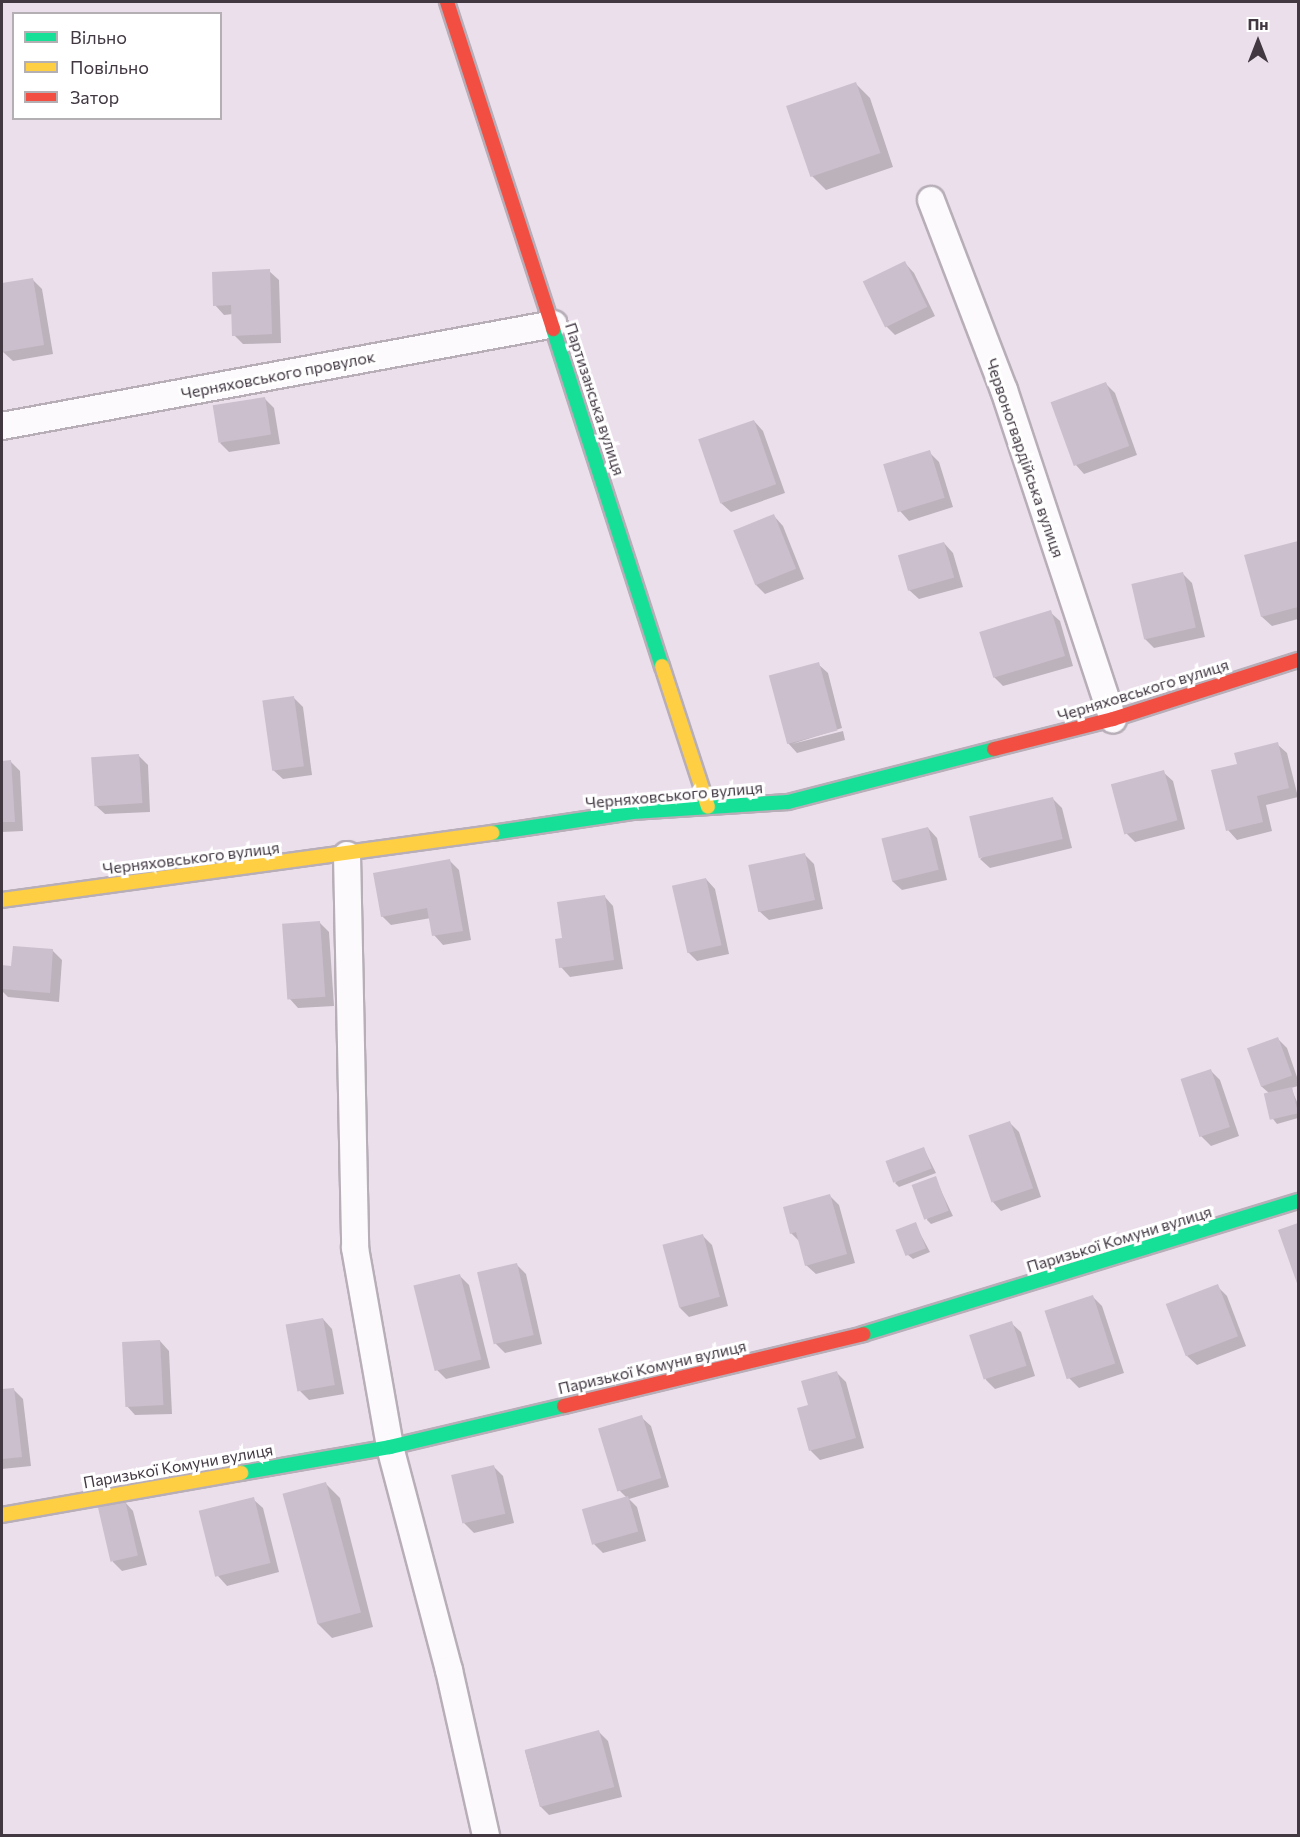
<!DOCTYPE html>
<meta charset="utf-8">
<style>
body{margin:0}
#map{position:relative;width:1300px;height:1837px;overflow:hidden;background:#ebdfec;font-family:Commissioner,sans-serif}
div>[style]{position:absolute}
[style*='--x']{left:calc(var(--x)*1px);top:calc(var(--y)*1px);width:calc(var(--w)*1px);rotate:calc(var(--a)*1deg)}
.shadow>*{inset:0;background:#0003}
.building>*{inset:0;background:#ccbfcd;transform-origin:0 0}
.roads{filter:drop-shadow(2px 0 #b7aeb8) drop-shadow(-2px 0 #b7aeb8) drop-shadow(0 2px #b7aeb8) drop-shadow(0 -2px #b7aeb8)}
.street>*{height:26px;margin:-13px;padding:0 13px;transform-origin:13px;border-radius:13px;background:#fcfafc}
.fast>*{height:14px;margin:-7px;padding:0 7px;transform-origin:7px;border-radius:7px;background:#16e098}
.slow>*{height:14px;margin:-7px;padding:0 7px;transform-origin:7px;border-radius:7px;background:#ffcf43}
.jam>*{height:14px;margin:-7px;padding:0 7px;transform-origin:7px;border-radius:7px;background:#f24e42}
span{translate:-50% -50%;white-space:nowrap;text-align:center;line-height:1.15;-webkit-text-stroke:6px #fff;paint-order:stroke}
.street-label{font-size:16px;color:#413842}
.frame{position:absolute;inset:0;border:3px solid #413842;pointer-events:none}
.legend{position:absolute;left:12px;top:12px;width:210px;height:108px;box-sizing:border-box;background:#fff;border:2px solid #b3afb3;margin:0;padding:8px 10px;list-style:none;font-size:18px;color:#413842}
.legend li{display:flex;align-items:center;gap:12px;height:30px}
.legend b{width:30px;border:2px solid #b3afb3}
.north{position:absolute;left:1228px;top:12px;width:60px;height:60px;-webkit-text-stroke:4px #fff;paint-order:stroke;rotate:0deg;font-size:16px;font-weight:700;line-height:24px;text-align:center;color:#413842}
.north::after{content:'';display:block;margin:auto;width:21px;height:27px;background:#413842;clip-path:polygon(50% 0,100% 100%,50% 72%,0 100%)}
</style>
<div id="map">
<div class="shadow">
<i style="clip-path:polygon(856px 84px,870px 98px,893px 167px,826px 190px,811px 175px)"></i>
<i style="clip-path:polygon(905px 263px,914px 273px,935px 316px,895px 335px,886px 326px,865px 282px)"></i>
<i style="clip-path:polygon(269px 271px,279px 280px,281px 343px,243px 344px,234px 335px,233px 314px,224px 315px,215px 305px)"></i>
<i style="clip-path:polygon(33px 280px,42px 289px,53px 354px,13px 361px,3px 352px,2px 341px,2px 285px)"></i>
<i style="clip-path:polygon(1106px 384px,1115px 393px,1137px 455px,1084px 474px,1075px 464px)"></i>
<i style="clip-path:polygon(265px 399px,274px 408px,280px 444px,229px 452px,220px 443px)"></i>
<i style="clip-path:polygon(754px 421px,763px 431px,785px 493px,731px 512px,721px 503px)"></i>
<i style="clip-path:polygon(929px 452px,939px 462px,953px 507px,909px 521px,900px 511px)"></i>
<i style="clip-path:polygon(774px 516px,783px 526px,804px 579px,765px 594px,756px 585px)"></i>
<i style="clip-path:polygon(1298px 542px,1298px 619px,1272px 626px,1262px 617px,1246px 556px)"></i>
<i style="clip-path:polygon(944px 543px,953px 553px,963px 587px,919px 599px,909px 590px)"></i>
<i style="clip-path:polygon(1183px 574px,1192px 583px,1205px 637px,1154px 648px,1145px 639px)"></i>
<i style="clip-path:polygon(1050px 612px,1060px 621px,1073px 666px,1003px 686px,994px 677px)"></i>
<i style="clip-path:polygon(818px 664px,828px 673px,842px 728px,792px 744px,843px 731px,845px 740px,797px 753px,788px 743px)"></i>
<i style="clip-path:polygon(294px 698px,303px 707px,312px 775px,283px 779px,273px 770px)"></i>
<i style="clip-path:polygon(1277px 744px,1287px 753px,1298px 797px,1266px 805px,1272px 831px,1237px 840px,1228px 830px,1239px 765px)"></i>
<i style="clip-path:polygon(139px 756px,148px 765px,150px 812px,105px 814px,95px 805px)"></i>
<i style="clip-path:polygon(2px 762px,11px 762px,20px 771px,23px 831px,2px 832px)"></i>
<i style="clip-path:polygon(1163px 772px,1173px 781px,1185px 829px,1135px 842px,1126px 833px)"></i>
<i style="clip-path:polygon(1053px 799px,1062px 808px,1072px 848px,990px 868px,980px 859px)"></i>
<i style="clip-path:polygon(928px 828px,937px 838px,947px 880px,902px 890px,892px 881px)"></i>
<i style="clip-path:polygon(804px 854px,814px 864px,823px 909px,769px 920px,759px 911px)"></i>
<i style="clip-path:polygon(449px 860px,459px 870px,471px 940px,443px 945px,434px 935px,431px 918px,391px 925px,382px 916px)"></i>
<i style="clip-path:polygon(706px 879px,715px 889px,729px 954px,697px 961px,688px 952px)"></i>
<i style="clip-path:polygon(604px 896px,613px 906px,623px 969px,570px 977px,561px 967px)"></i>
<i style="clip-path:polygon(319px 922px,329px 932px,334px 1006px,298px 1008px,289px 998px)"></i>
<i style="clip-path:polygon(52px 950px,62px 960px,59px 1002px,8px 997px,2px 991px,2px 967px,13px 968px)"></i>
<i style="clip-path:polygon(1278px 1039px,1287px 1048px,1298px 1080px,1298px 1086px,1291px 1088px,1298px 1104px,1298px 1118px,1277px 1124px,1273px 1119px,1270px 1094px,1261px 1086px)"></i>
<i style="clip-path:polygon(1211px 1071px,1220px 1080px,1239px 1136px,1211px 1146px,1201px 1136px)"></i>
<i style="clip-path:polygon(1010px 1123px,1019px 1132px,1041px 1197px,1001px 1211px,992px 1201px)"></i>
<i style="clip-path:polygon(924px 1149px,936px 1173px,899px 1187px,895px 1183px)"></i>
<i style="clip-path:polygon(935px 1178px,953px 1216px,931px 1224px,927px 1220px)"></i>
<i style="clip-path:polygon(830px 1196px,839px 1205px,855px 1263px,816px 1274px,806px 1265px,800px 1242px,791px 1233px)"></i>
<i style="clip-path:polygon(915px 1224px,930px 1252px,913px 1259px,908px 1255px)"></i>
<i style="clip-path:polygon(1298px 1225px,1298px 1283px,1280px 1231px)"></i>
<i style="clip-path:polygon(702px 1235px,712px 1245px,728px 1306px,689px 1317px,680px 1308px)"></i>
<i style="clip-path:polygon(516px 1264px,526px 1274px,542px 1344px,505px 1353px,495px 1343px)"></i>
<i style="clip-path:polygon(460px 1276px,469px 1285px,490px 1368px,446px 1379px,437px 1370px)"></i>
<i style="clip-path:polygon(1217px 1286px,1227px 1296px,1246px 1346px,1197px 1365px,1187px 1356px)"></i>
<i style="clip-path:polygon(1093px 1297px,1102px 1306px,1124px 1373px,1079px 1388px,1069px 1378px)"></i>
<i style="clip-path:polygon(323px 1319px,332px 1329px,344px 1394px,309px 1400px,300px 1391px)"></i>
<i style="clip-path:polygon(1011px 1323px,1021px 1332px,1035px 1376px,995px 1389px,986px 1380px,971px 1336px)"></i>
<i style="clip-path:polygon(160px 1341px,169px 1351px,172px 1414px,135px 1415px,126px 1405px)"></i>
<i style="clip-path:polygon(836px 1372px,846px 1382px,864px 1448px,820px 1460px,811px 1451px,799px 1409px,810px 1406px)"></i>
<i style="clip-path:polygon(14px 1390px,23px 1399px,31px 1466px,2px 1469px,2px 1391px)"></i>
<i style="clip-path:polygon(641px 1417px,651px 1426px,669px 1487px,629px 1499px,637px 1507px,646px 1541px,603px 1553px,594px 1544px,627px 1498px,619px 1490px)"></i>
<i style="clip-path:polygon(494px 1467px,503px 1476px,514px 1523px,474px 1533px,464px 1523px)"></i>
<i style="clip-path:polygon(326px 1484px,340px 1498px,373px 1627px,332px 1638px,318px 1624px)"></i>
<i style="clip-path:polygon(253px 1499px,263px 1508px,279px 1572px,227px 1586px,218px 1576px)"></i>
<i style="clip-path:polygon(124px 1501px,133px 1511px,147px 1565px,122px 1571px,113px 1562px,99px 1507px)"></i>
<i style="clip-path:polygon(599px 1732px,608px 1741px,622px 1797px,549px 1815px,540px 1806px,525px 1751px)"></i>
</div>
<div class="building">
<i style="left:856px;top:82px;width:75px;height:74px;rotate:71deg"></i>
<i style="left:905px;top:261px;width:51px;height:47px;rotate:64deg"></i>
<i style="clip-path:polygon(270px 269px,272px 334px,232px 336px,231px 305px,213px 306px,212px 272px)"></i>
<i style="clip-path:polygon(33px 278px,44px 345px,2px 352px,2px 283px)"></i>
<i style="left:1106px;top:382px;width:68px;height:59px;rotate:70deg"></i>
<i style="left:265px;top:397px;width:38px;height:53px;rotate:81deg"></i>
<i style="left:754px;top:420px;width:68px;height:59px;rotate:71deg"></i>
<i style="left:930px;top:450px;width:50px;height:49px;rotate:73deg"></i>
<i style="left:774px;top:514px;width:59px;height:44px;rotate:68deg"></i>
<i style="clip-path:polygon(1298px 541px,1298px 607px,1261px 617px,1244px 555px)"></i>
<i style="left:944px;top:542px;width:37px;height:48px;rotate:74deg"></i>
<i style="left:1183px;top:572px;width:57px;height:53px;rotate:77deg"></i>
<i style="left:1051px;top:610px;width:48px;height:75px;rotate:73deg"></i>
<i style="left:819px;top:662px;width:71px;height:52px;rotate:75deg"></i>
<i style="left:294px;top:696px;width:71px;height:32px;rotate:82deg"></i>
<i style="clip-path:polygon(1278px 742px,1289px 788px,1257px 796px,1263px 822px,1226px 831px,1211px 770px,1237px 764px,1234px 753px)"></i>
<i style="left:139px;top:754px;width:49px;height:48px;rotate:86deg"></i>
<i style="clip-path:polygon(11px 760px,15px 822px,2px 822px,2px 761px)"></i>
<i style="left:1164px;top:770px;width:52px;height:55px;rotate:75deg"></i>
<i style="left:1053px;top:797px;width:43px;height:86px;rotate:77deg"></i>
<i style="left:928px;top:827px;width:44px;height:48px;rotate:76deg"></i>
<i style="left:805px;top:853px;width:48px;height:58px;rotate:78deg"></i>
<i style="clip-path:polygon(450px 859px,463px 931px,432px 936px,427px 908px,381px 917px,373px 873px)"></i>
<i style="left:706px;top:878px;width:69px;height:35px;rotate:77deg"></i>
<i style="clip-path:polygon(605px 895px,614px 960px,559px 968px,555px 939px,562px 938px,557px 902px)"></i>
<i style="left:320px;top:921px;width:76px;height:38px;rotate:86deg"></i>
<i style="clip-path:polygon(13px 946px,53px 949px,50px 993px,2px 989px,2px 965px,11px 966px)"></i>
<i style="left:1278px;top:1037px;width:41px;height:33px;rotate:70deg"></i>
<i style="left:1211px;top:1069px;width:61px;height:32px;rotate:72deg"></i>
<i style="left:1292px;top:1087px;width:27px;height:29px;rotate:77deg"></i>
<i style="left:1010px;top:1121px;width:71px;height:44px;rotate:71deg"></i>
<i style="left:924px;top:1147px;width:23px;height:41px;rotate:70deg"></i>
<i style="left:936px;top:1176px;width:37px;height:26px;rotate:70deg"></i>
<i style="clip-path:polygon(830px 1194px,847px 1254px,805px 1266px,796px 1232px,790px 1234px,783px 1207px)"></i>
<i style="left:916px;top:1222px;width:28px;height:22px;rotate:69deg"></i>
<i style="clip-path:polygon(1298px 1223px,1298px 1286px,1278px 1230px)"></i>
<i style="left:703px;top:1234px;width:65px;height:42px;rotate:75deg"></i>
<i style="left:517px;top:1263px;width:74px;height:41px;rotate:77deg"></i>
<i style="left:460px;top:1274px;width:88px;height:48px;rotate:76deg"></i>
<i style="left:1218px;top:1284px;width:56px;height:56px;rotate:69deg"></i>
<i style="left:1093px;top:1295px;width:72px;height:51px;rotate:72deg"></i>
<i style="left:323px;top:1318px;width:68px;height:38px;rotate:80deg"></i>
<i style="left:1012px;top:1321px;width:47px;height:45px;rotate:72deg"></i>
<i style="left:160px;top:1340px;width:65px;height:38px;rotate:87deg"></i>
<i style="clip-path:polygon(837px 1371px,856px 1438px,809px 1451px,797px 1408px,808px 1405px,801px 1381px)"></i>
<i style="clip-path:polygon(14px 1388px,22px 1457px,2px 1459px,2px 1389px)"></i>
<i style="left:642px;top:1415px;width:66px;height:46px;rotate:73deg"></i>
<i style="left:494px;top:1465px;width:50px;height:44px;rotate:77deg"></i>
<i style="left:326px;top:1482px;width:135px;height:45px;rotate:75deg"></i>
<i style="left:628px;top:1496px;width:37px;height:48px;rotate:74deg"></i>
<i style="left:254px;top:1497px;width:68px;height:57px;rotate:76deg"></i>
<i style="left:125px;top:1500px;width:57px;height:28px;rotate:77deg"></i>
<i style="left:599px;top:1730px;width:59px;height:77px;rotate:75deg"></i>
</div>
<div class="roads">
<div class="street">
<i style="--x:931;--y:200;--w:204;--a:69"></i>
<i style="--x:1004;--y:390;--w:347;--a:71.7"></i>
<i style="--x:2;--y:426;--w:561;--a:-10.47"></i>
<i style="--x:347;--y:855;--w:393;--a:88.8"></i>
<i style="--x:355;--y:1248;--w:202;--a:80"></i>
<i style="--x:390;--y:1447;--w:231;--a:75.2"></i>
<i style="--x:449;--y:1670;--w:170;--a:77.4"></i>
</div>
<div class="fast">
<i style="--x:553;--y:329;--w:354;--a:72.1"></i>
<i style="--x:492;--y:833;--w:142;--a:-8.5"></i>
<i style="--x:632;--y:812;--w:156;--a:-3.7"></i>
<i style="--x:788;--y:802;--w:213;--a:-14.4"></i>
<i style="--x:863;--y:1334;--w:455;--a:-17"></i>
<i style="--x:241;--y:1473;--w:151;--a:-9.9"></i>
<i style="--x:390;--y:1447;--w:179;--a:-13.3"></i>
</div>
<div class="slow">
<i style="--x:662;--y:666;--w:148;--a:71.9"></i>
<i style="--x:2;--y:900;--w:495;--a:-7.8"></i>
<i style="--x:2;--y:1515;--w:243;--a:-10"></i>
</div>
<div class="jam">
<i style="--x:447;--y:2;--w:344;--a:72"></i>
<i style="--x:994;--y:749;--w:123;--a:-14.1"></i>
<i style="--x:1113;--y:719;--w:194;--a:-17.7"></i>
<i style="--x:564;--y:1406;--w:308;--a:-13.5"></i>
</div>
</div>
<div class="street-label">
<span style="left:278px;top:375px;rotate:-11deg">Черняховського провулок</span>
<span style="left:595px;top:399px;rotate:72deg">Партизанська вулиця</span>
<span style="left:1025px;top:458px;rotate:71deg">Червоногвардійська вулиця</span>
<span style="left:1143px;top:690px;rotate:-17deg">Черняховського вулиця</span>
<span style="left:674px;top:795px;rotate:-5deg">Черняховського вулиця</span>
<span style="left:191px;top:858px;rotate:-7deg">Черняховського вулиця</span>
<span style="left:1119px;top:1239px;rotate:-17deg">Паризької Комуни вулиця</span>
<span style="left:652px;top:1367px;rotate:-13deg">Паризької Комуни вулиця</span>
<span style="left:178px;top:1466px;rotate:-10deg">Паризької Комуни вулиця</span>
</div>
<div class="frame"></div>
<ul class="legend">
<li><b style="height:8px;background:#16e098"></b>Вільно</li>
<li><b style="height:8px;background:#ffcf43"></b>Повільно</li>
<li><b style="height:8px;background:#f24e42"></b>Затор</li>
</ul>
<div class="north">Пн</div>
</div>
